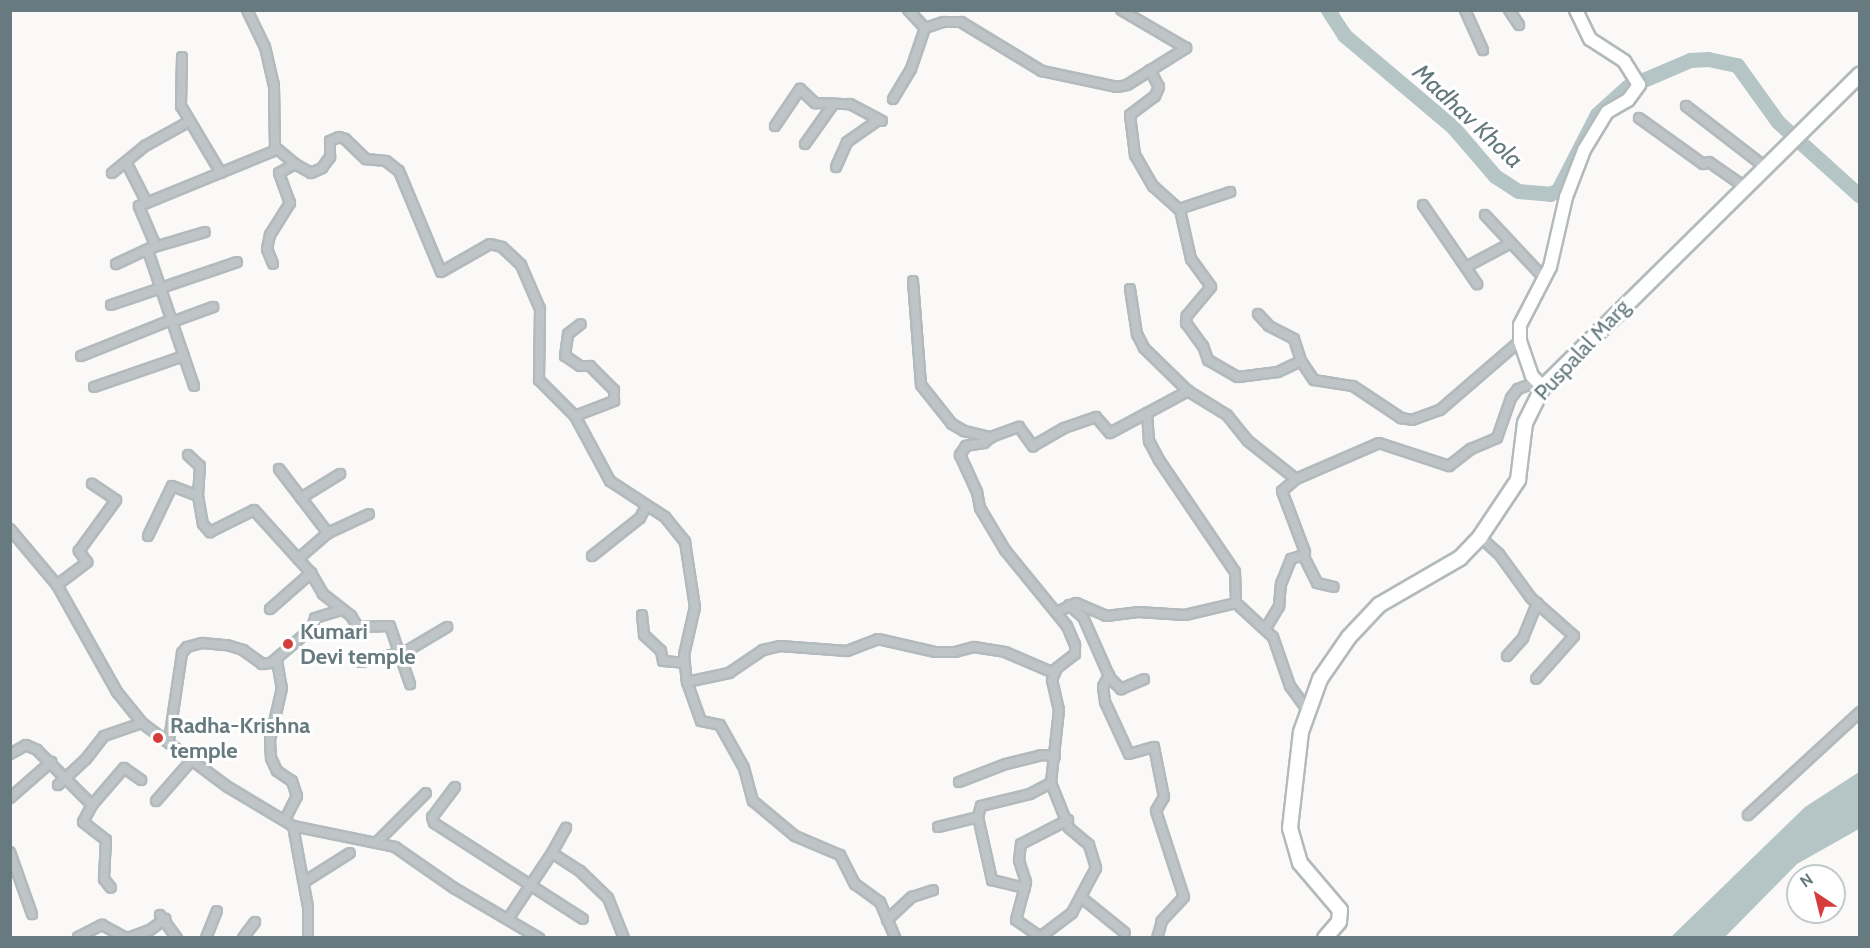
<!DOCTYPE html>
<style>
body{margin:0}
#map{position:relative;width:1870px;height:948px;overflow:hidden;background:#faf9f8;font-family:Cabin,sans-serif}
div>[style]{position:absolute}
[style*='--x']{left:calc(var(--x)*1px);top:calc(var(--y)*1px);width:calc(var(--w)*1px);rotate:calc(var(--a)*1deg)}
.water>*{inset:0;background:#b5c5c5}
.river>*{height:15px;margin:-7.5px;padding:0 7.5px;transform-origin:7.5px;border-radius:7.5px;background:#b5c5c5}
.roads{filter:drop-shadow(2px 0 #b2babc) drop-shadow(-2px 0 #b2babc) drop-shadow(0 2px #b2babc) drop-shadow(0 -2px #b2babc)}
.street>*{height:8px;margin:-4px;padding:0 4px;transform-origin:4px;border-radius:4px;background:#bfc5c7}
.secondary>*{height:12px;margin:-6px;padding:0 6px;transform-origin:6px;border-radius:6px;background:#fff}
.primary>*{height:14px;margin:-7px;padding:0 7px;transform-origin:7px;border-radius:7px;background:#fff}
.dots>*{width:16px;height:16px;translate:-50% -50%;box-sizing:border-box;border:3px solid #fff;border-radius:50%}
span{translate:-50% -50%;white-space:nowrap;text-align:center;line-height:1.15;-webkit-text-stroke:6px #fff;paint-order:stroke}
.street-label{font-size:22px;color:#667a80}
.poi-label{font-size:22px;color:#667a80;font-weight:700}
.left{translate:0 -50%;text-align:left}
.water-label{font-size:24px;color:#62787a;font-style:italic}
.frame{position:absolute;inset:0;border:12px solid #667a80;pointer-events:none}
.north{position:absolute;left:1786px;top:864px;width:60px;height:60px;box-sizing:border-box;background:#fff;border:2px solid #c2cacc;border-radius:50%;rotate:325deg;font-size:16px;font-weight:700;line-height:24px;text-align:center;color:#667a80}
.north::after{content:'';display:block;margin:auto;width:21px;height:27px;background:#d53d3d;clip-path:polygon(50% 0,100% 100%,50% 72%,0 100%)}
</style>
<div id="map">
<div class="water">
<i style="clip-path:polygon(1859px 772px,1859px 829px,1797px 864px,1725px 937px,1671px 937px,1805px 807px)"></i>
</div>
<div class="river">
<i style="--x:1328;--y:10;--w:30;--a:57"></i>
<i style="--x:1344;--y:35;--w:143;--a:40.2"></i>
<i style="--x:1453;--y:127;--w:65;--a:49.4"></i>
<i style="--x:1495;--y:176;--w:27;--a:33"></i>
<i style="--x:1518;--y:191;--w:32;--a:5"></i>
<i style="--x:1550;--y:194;--w:9;--a:-27"></i>
<i style="--x:1558;--y:190;--w:85;--a:-62.8"></i>
<i style="--x:1597;--y:114;--w:40;--a:-42"></i>
<i style="--x:1627;--y:87;--w:69;--a:-23.2"></i>
<i style="--x:1690;--y:60;--w:18;--a:-3"></i>
<i style="--x:1708;--y:59;--w:30;--a:12"></i>
<i style="--x:1737;--y:65;--w:70;--a:54.3"></i>
<i style="--x:1778;--y:122;--w:110;--a:42.1"></i>
</div>
<div class="roads">
<div class="street">
<i style="--x:247;--y:10;--w:41;--a:64.1"></i>
<i style="--x:265;--y:47;--w:39;--a:77"></i>
<i style="--x:274;--y:85;--w:62;--a:89.1"></i>
<i style="--x:275;--y:147;--w:26;--a:40"></i>
<i style="--x:295;--y:164;--w:18;--a:151"></i>
<i style="--x:279;--y:173;--w:32;--a:70"></i>
<i style="--x:290;--y:203;--w:38;--a:122"></i>
<i style="--x:270;--y:235;--w:14;--a:102"></i>
<i style="--x:267;--y:249;--w:16;--a:68"></i>
<i style="--x:1465;--y:10;--w:44;--a:65.8"></i>
<i style="--x:1509;--y:10;--w:18;--a:56"></i>
<i style="--x:925;--y:28;--w:20;--a:-18"></i>
<i style="--x:944;--y:22;--w:17;--a:0"></i>
<i style="--x:961;--y:22;--w:95;--a:31.2"></i>
<i style="--x:1042;--y:71;--w:77;--a:12"></i>
<i style="--x:1117;--y:87;--w:10;--a:-11"></i>
<i style="--x:1127;--y:85;--w:70;--a:-32.1"></i>
<i style="--x:1186;--y:48;--w:75;--a:-149.7"></i>
<i style="--x:182;--y:57;--w:49;--a:91.2"></i>
<i style="--x:181;--y:106;--w:78;--a:59.2"></i>
<i style="--x:1150;--y:70;--w:19;--a:62"></i>
<i style="--x:1159;--y:87;--w:10;--a:114"></i>
<i style="--x:1155;--y:96;--w:31;--a:143"></i>
<i style="--x:1130;--y:115;--w:40;--a:82.9"></i>
<i style="--x:1135;--y:155;--w:36;--a:60"></i>
<i style="--x:1153;--y:186;--w:36;--a:42"></i>
<i style="--x:1180;--y:210;--w:50;--a:77.3"></i>
<i style="--x:1191;--y:259;--w:34;--a:54"></i>
<i style="--x:1211;--y:287;--w:38;--a:130"></i>
<i style="--x:1187;--y:316;--w:7;--a:98"></i>
<i style="--x:1186;--y:323;--w:29;--a:54"></i>
<i style="--x:1203;--y:346;--w:15;--a:70"></i>
<i style="--x:1208;--y:360;--w:34;--a:30"></i>
<i style="--x:1238;--y:377;--w:40;--a:-7.1"></i>
<i style="--x:1278;--y:372;--w:25;--a:-26"></i>
<i style="--x:893;--y:99;--w:35;--a:-59"></i>
<i style="--x:911;--y:69;--w:43;--a:-71.1"></i>
<i style="--x:925;--y:28;--w:25;--a:-133"></i>
<i style="--x:1686;--y:106;--w:93;--a:37.6"></i>
<i style="--x:1639;--y:118;--w:79;--a:35.7"></i>
<i style="--x:1703;--y:164;--w:6;--a:-18"></i>
<i style="--x:1709;--y:162;--w:44;--a:34.8"></i>
<i style="--x:775;--y:126;--w:45;--a:-56"></i>
<i style="--x:800;--y:89;--w:21;--a:43"></i>
<i style="--x:815;--y:103;--w:35;--a:2"></i>
<i style="--x:850;--y:104;--w:36;--a:28"></i>
<i style="--x:805;--y:144;--w:47;--a:-54.6"></i>
<i style="--x:126;--y:162;--w:46;--a:62.9"></i>
<i style="--x:295;--y:164;--w:18;--a:29"></i>
<i style="--x:311;--y:173;--w:12;--a:-24"></i>
<i style="--x:322;--y:168;--w:14;--a:-54"></i>
<i style="--x:330;--y:157;--w:16;--a:-90"></i>
<i style="--x:330;--y:141;--w:10;--a:-24"></i>
<i style="--x:339;--y:137;--w:6;--a:18"></i>
<i style="--x:345;--y:139;--w:29;--a:44"></i>
<i style="--x:366;--y:159;--w:20;--a:6"></i>
<i style="--x:386;--y:161;--w:16;--a:38"></i>
<i style="--x:399;--y:171;--w:109;--a:67.4"></i>
<i style="--x:441;--y:272;--w:56;--a:-29.7"></i>
<i style="--x:490;--y:244;--w:12;--a:14"></i>
<i style="--x:502;--y:247;--w:26;--a:43"></i>
<i style="--x:521;--y:265;--w:48;--a:66.6"></i>
<i style="--x:540;--y:309;--w:71;--a:90.8"></i>
<i style="--x:539;--y:380;--w:51;--a:45"></i>
<i style="--x:575;--y:416;--w:74;--a:61.7"></i>
<i style="--x:610;--y:481;--w:66;--a:33.2"></i>
<i style="--x:665;--y:517;--w:32;--a:51"></i>
<i style="--x:685;--y:542;--w:66;--a:81.3"></i>
<i style="--x:695;--y:607;--w:49;--a:102.9"></i>
<i style="--x:684;--y:655;--w:27;--a:84"></i>
<i style="--x:687;--y:682;--w:43;--a:-12.1"></i>
<i style="--x:729;--y:673;--w:41;--a:-34.1"></i>
<i style="--x:763;--y:650;--w:17;--a:-13"></i>
<i style="--x:780;--y:646;--w:67;--a:4.3"></i>
<i style="--x:847;--y:651;--w:33;--a:-21"></i>
<i style="--x:878;--y:639;--w:58;--a:12.8"></i>
<i style="--x:935;--y:652;--w:20;--a:0"></i>
<i style="--x:955;--y:652;--w:20;--a:-15"></i>
<i style="--x:974;--y:647;--w:31;--a:9"></i>
<i style="--x:1005;--y:652;--w:53;--a:23.2"></i>
<i style="--x:836;--y:167;--w:27;--a:-66"></i>
<i style="--x:847;--y:142;--w:38;--a:-35"></i>
<i style="--x:112;--y:173;--w:43;--a:-39.3"></i>
<i style="--x:145;--y:146;--w:51;--a:-29.1"></i>
<i style="--x:1423;--y:205;--w:96;--a:55.6"></i>
<i style="--x:1179;--y:209;--w:54;--a:-18.4"></i>
<i style="--x:1485;--y:215;--w:88;--a:46.8"></i>
<i style="--x:116;--y:264;--w:38;--a:-25"></i>
<i style="--x:151;--y:248;--w:56;--a:-16.5"></i>
<i style="--x:1466;--y:267;--w:51;--a:-28.1"></i>
<i style="--x:913;--y:281;--w:104;--a:85.6"></i>
<i style="--x:921;--y:385;--w:50;--a:51.5"></i>
<i style="--x:952;--y:424;--w:14;--a:30"></i>
<i style="--x:964;--y:431;--w:28;--a:13"></i>
<i style="--x:991;--y:437;--w:9;--a:139"></i>
<i style="--x:984;--y:443;--w:18;--a:171"></i>
<i style="--x:966;--y:446;--w:11;--a:124"></i>
<i style="--x:960;--y:455;--w:41;--a:65.3"></i>
<i style="--x:977;--y:492;--w:16;--a:79"></i>
<i style="--x:980;--y:508;--w:49;--a:59.2"></i>
<i style="--x:1005;--y:550;--w:98;--a:50.8"></i>
<i style="--x:1067;--y:626;--w:21;--a:67"></i>
<i style="--x:1075;--y:645;--w:9;--a:90"></i>
<i style="--x:1075;--y:654;--w:23;--a:142"></i>
<i style="--x:1057;--y:668;--w:13;--a:113"></i>
<i style="--x:1052;--y:680;--w:31;--a:77"></i>
<i style="--x:1059;--y:710;--w:73;--a:96.3"></i>
<i style="--x:1051;--y:783;--w:48;--a:68.2"></i>
<i style="--x:1069;--y:828;--w:26;--a:40"></i>
<i style="--x:1089;--y:845;--w:24;--a:73"></i>
<i style="--x:1096;--y:868;--w:51;--a:118.1"></i>
<i style="--x:1072;--y:913;--w:41;--a:142.9"></i>
<i style="--x:1130;--y:289;--w:46;--a:81.2"></i>
<i style="--x:1137;--y:334;--w:16;--a:63"></i>
<i style="--x:1144;--y:348;--w:62;--a:44.3"></i>
<i style="--x:1188;--y:391;--w:46;--a:31.6"></i>
<i style="--x:1227;--y:415;--w:33;--a:51"></i>
<i style="--x:1248;--y:441;--w:61;--a:38.4"></i>
<i style="--x:1296;--y:479;--w:90;--a:-23.4"></i>
<i style="--x:1379;--y:443;--w:74;--a:18.2"></i>
<i style="--x:1449;--y:466;--w:28;--a:-38"></i>
<i style="--x:1471;--y:449;--w:28;--a:-23"></i>
<i style="--x:1497;--y:438;--w:42;--a:-70.7"></i>
<i style="--x:1511;--y:398;--w:11;--a:-52"></i>
<i style="--x:1518;--y:389;--w:19;--a:-21"></i>
<i style="--x:111;--y:305;--w:133;--a:-18.8"></i>
<i style="--x:1258;--y:314;--w:16;--a:47"></i>
<i style="--x:1269;--y:326;--w:28;--a:27"></i>
<i style="--x:1294;--y:339;--w:23;--a:72"></i>
<i style="--x:1301;--y:361;--w:23;--a:56"></i>
<i style="--x:1314;--y:380;--w:39;--a:9"></i>
<i style="--x:1353;--y:386;--w:58;--a:33.7"></i>
<i style="--x:1401;--y:418;--w:11;--a:10"></i>
<i style="--x:1412;--y:420;--w:30;--a:-20"></i>
<i style="--x:1440;--y:410;--w:106;--a:-40.8"></i>
<i style="--x:172;--y:322;--w:44;--a:-20.1"></i>
<i style="--x:81;--y:356;--w:97;--a:-21.8"></i>
<i style="--x:194;--y:386;--w:139;--a:-108.8"></i>
<i style="--x:149;--y:254;--w:13;--a:-67"></i>
<i style="--x:154;--y:242;--w:39;--a:-113"></i>
<i style="--x:139;--y:206;--w:148;--a:-22.2"></i>
<i style="--x:94;--y:387;--w:95;--a:-19"></i>
<i style="--x:1147;--y:413;--w:28;--a:86"></i>
<i style="--x:1149;--y:441;--w:21;--a:62"></i>
<i style="--x:1159;--y:460;--w:135;--a:55.8"></i>
<i style="--x:1235;--y:572;--w:31;--a:88"></i>
<i style="--x:1236;--y:603;--w:50;--a:42.6"></i>
<i style="--x:1273;--y:637;--w:52;--a:70.9"></i>
<i style="--x:1290;--y:686;--w:27;--a:54"></i>
<i style="--x:575;--y:416;--w:42;--a:-21"></i>
<i style="--x:614;--y:401;--w:11;--a:-90"></i>
<i style="--x:614;--y:390;--w:34;--a:-135"></i>
<i style="--x:590;--y:366;--w:10;--a:180"></i>
<i style="--x:580;--y:366;--w:18;--a:-146"></i>
<i style="--x:565;--y:356;--w:22;--a:-82"></i>
<i style="--x:568;--y:334;--w:16;--a:-38"></i>
<i style="--x:991;--y:437;--w:30;--a:-20"></i>
<i style="--x:1019;--y:427;--w:24;--a:54"></i>
<i style="--x:1033;--y:446;--w:36;--a:-30"></i>
<i style="--x:1064;--y:428;--w:34;--a:-19"></i>
<i style="--x:1096;--y:417;--w:21;--a:49"></i>
<i style="--x:1110;--y:433;--w:89;--a:-28.3"></i>
<i style="--x:188;--y:455;--w:16;--a:43"></i>
<i style="--x:200;--y:466;--w:30;--a:94"></i>
<i style="--x:198;--y:496;--w:28;--a:80"></i>
<i style="--x:203;--y:524;--w:11;--a:49"></i>
<i style="--x:210;--y:532;--w:49;--a:-26.6"></i>
<i style="--x:254;--y:510;--w:85;--a:47.9"></i>
<i style="--x:311;--y:573;--w:24;--a:60"></i>
<i style="--x:323;--y:594;--w:36;--a:38"></i>
<i style="--x:351;--y:616;--w:13;--a:58"></i>
<i style="--x:358;--y:627;--w:32;--a:-2"></i>
<i style="--x:390;--y:626;--w:31;--a:71"></i>
<i style="--x:400;--y:655;--w:55;--a:-30.8"></i>
<i style="--x:279;--y:469;--w:81;--a:52.6"></i>
<i style="--x:1296;--y:479;--w:18;--a:139"></i>
<i style="--x:1282;--y:491;--w:65;--a:69.3"></i>
<i style="--x:1305;--y:552;--w:4;--a:124"></i>
<i style="--x:301;--y:498;--w:46;--a:-31.6"></i>
<i style="--x:10;--y:529;--w:73;--a:50"></i>
<i style="--x:57;--y:585;--w:123;--a:60.7"></i>
<i style="--x:117;--y:692;--w:40;--a:51"></i>
<i style="--x:142;--y:723;--w:107;--a:36.7"></i>
<i style="--x:228;--y:787;--w:76;--a:31"></i>
<i style="--x:293;--y:826;--w:82;--a:79.5"></i>
<i style="--x:308;--y:907;--w:31;--a:90"></i>
<i style="--x:148;--y:536;--w:55;--a:-64.4"></i>
<i style="--x:172;--y:486;--w:28;--a:21"></i>
<i style="--x:1480;--y:537;--w:25;--a:42"></i>
<i style="--x:1499;--y:554;--w:54;--a:54"></i>
<i style="--x:1531;--y:598;--w:57;--a:41.5"></i>
<i style="--x:1574;--y:636;--w:57;--a:131.5"></i>
<i style="--x:592;--y:556;--w:61;--a:-38.4"></i>
<i style="--x:640;--y:518;--w:13;--a:-63"></i>
<i style="--x:298;--y:559;--w:40;--a:-41"></i>
<i style="--x:328;--y:533;--w:45;--a:-24.9"></i>
<i style="--x:57;--y:585;--w:38;--a:-37"></i>
<i style="--x:87;--y:562;--w:14;--a:-126"></i>
<i style="--x:79;--y:551;--w:63;--a:-54"></i>
<i style="--x:116;--y:500;--w:29;--a:-146"></i>
<i style="--x:1069;--y:605;--w:18;--a:41"></i>
<i style="--x:1083;--y:617;--w:67;--a:66.1"></i>
<i style="--x:1110;--y:678;--w:16;--a:45"></i>
<i style="--x:1121;--y:689;--w:25;--a:-23"></i>
<i style="--x:270;--y:609;--w:55;--a:-41.3"></i>
<i style="--x:1057;--y:612;--w:21;--a:-25"></i>
<i style="--x:1076;--y:603;--w:33;--a:23"></i>
<i style="--x:1106;--y:616;--w:32;--a:-7"></i>
<i style="--x:1138;--y:612;--w:47;--a:3.7"></i>
<i style="--x:1185;--y:615;--w:52;--a:-13.2"></i>
<i style="--x:642;--y:615;--w:20;--a:84"></i>
<i style="--x:644;--y:635;--w:23;--a:43"></i>
<i style="--x:661;--y:651;--w:10;--a:79"></i>
<i style="--x:663;--y:661;--w:21;--a:5"></i>
<i style="--x:1266;--y:628;--w:26;--a:-59"></i>
<i style="--x:1279;--y:606;--w:22;--a:-85"></i>
<i style="--x:1281;--y:584;--w:27;--a:-68"></i>
<i style="--x:1291;--y:559;--w:13;--a:-18"></i>
<i style="--x:1303;--y:555;--w:31;--a:63"></i>
<i style="--x:1317;--y:583;--w:17;--a:13"></i>
<i style="--x:400;--y:655;--w:31;--a:71"></i>
<i style="--x:1507;--y:656;--w:24;--a:-48"></i>
<i style="--x:1523;--y:638;--w:38;--a:-68"></i>
<i style="--x:277;--y:661;--w:27;--a:80"></i>
<i style="--x:282;--y:688;--w:53;--a:103"></i>
<i style="--x:270;--y:740;--w:18;--a:87"></i>
<i style="--x:271;--y:758;--w:14;--a:65"></i>
<i style="--x:277;--y:771;--w:18;--a:34"></i>
<i style="--x:292;--y:781;--w:16;--a:72"></i>
<i style="--x:297;--y:796;--w:27;--a:117"></i>
<i style="--x:361;--y:662;--w:39;--a:-13"></i>
<i style="--x:1109;--y:675;--w:13;--a:117"></i>
<i style="--x:1103;--y:687;--w:15;--a:82"></i>
<i style="--x:1105;--y:702;--w:57;--a:65.2"></i>
<i style="--x:1129;--y:754;--w:26;--a:-16"></i>
<i style="--x:1154;--y:747;--w:51;--a:78.7"></i>
<i style="--x:1164;--y:797;--w:16;--a:120"></i>
<i style="--x:1156;--y:811;--w:90;--a:72"></i>
<i style="--x:1184;--y:897;--w:33;--a:133"></i>
<i style="--x:1162;--y:921;--w:18;--a:106"></i>
<i style="--x:687;--y:682;--w:41;--a:70.3"></i>
<i style="--x:701;--y:721;--w:19;--a:12"></i>
<i style="--x:720;--y:725;--w:49;--a:60.8"></i>
<i style="--x:744;--y:768;--w:34;--a:75"></i>
<i style="--x:753;--y:801;--w:55;--a:39.8"></i>
<i style="--x:795;--y:836;--w:49;--a:22.9"></i>
<i style="--x:840;--y:855;--w:33;--a:63"></i>
<i style="--x:855;--y:884;--w:31;--a:36"></i>
<i style="--x:880;--y:902;--w:39;--a:67"></i>
<i style="--x:169;--y:740;--w:88;--a:-81.5"></i>
<i style="--x:182;--y:653;--w:8;--a:-50"></i>
<i style="--x:187;--y:647;--w:16;--a:-15"></i>
<i style="--x:202;--y:643;--w:25;--a:5"></i>
<i style="--x:227;--y:645;--w:17;--a:17"></i>
<i style="--x:243;--y:650;--w:24;--a:36"></i>
<i style="--x:262;--y:664;--w:9;--a:-6"></i>
<i style="--x:271;--y:663;--w:54;--a:-40.5"></i>
<i style="--x:312;--y:628;--w:10;--a:-73"></i>
<i style="--x:315;--y:618;--w:27;--a:-17"></i>
<i style="--x:10;--y:754;--w:18;--a:-29"></i>
<i style="--x:26;--y:745;--w:12;--a:24"></i>
<i style="--x:37;--y:750;--w:78;--a:45"></i>
<i style="--x:92;--y:805;--w:19;--a:118"></i>
<i style="--x:83;--y:822;--w:29;--a:38"></i>
<i style="--x:106;--y:840;--w:39;--a:93"></i>
<i style="--x:104;--y:879;--w:11;--a:52"></i>
<i style="--x:959;--y:782;--w:50;--a:-21"></i>
<i style="--x:1006;--y:764;--w:36;--a:-14"></i>
<i style="--x:1041;--y:755;--w:14;--a:4"></i>
<i style="--x:58;--y:785;--w:38;--a:-43"></i>
<i style="--x:86;--y:759;--w:29;--a:-52"></i>
<i style="--x:104;--y:736;--w:40;--a:-18.9"></i>
<i style="--x:455;--y:787;--w:38;--a:127"></i>
<i style="--x:432;--y:817;--w:6;--a:72"></i>
<i style="--x:434;--y:823;--w:177;--a:32.8"></i>
<i style="--x:10;--y:798;--w:55;--a:-41.3"></i>
<i style="--x:156;--y:801;--w:53;--a:-48.8"></i>
<i style="--x:92;--y:805;--w:49;--a:-49.1"></i>
<i style="--x:124;--y:768;--w:21;--a:35"></i>
<i style="--x:1748;--y:815;--w:152;--a:-42.6"></i>
<i style="--x:978;--y:817;--w:65;--a:77.5"></i>
<i style="--x:992;--y:880;--w:34;--a:14"></i>
<i style="--x:293;--y:826;--w:104;--a:11.6"></i>
<i style="--x:395;--y:847;--w:72;--a:34.8"></i>
<i style="--x:454;--y:888;--w:99;--a:30.5"></i>
<i style="--x:938;--y:827;--w:41;--a:-14"></i>
<i style="--x:978;--y:817;--w:11;--a:-75"></i>
<i style="--x:981;--y:806;--w:50;--a:-13.8"></i>
<i style="--x:1030;--y:794;--w:24;--a:-28"></i>
<i style="--x:377;--y:842;--w:69;--a:-45"></i>
<i style="--x:10;--y:852;--w:66;--a:70.5"></i>
<i style="--x:552;--y:853;--w:29;--a:-61"></i>
<i style="--x:304;--y:882;--w:54;--a:-32.2"></i>
<i style="--x:1082;--y:898;--w:55;--a:39.1"></i>
<i style="--x:160;--y:915;--w:29;--a:54"></i>
<i style="--x:508;--y:919;--w:79;--a:-56.3"></i>
<i style="--x:552;--y:853;--w:33;--a:33"></i>
<i style="--x:580;--y:871;--w:39;--a:44"></i>
<i style="--x:608;--y:898;--w:43;--a:68.2"></i>
<i style="--x:887;--y:920;--w:34;--a:-43"></i>
<i style="--x:912;--y:897;--w:22;--a:-18"></i>
<i style="--x:1039;--y:936;--w:28;--a:-145"></i>
<i style="--x:1016;--y:920;--w:39;--a:-75"></i>
<i style="--x:1026;--y:882;--w:23;--a:-108"></i>
<i style="--x:1019;--y:860;--w:16;--a:-83"></i>
<i style="--x:1021;--y:844;--w:53;--a:-27.1"></i>
<i style="--x:78;--y:937;--w:27;--a:-27"></i>
<i style="--x:102;--y:925;--w:27;--a:28"></i>
<i style="--x:128;--y:938;--w:23;--a:-20"></i>
<i style="--x:150;--y:930;--w:19;--a:-36"></i>
<i style="--x:206;--y:938;--w:29;--a:-68"></i>
<i style="--x:243;--y:938;--w:20;--a:-53"></i>
</div>
<div class="secondary">
<i style="--x:1543;--y:387;--w:16;--a:-135"></i>
<i style="--x:1532;--y:376;--w:37;--a:-109"></i>
<i style="--x:1520;--y:341;--w:16;--a:-90"></i>
<i style="--x:1520;--y:325;--w:65;--a:-62.7"></i>
<i style="--x:1550;--y:267;--w:72;--a:-77.1"></i>
<i style="--x:1566;--y:197;--w:50;--a:-69"></i>
<i style="--x:1584;--y:150;--w:44;--a:-58.8"></i>
<i style="--x:1607;--y:112;--w:24;--a:-30"></i>
<i style="--x:1628;--y:100;--w:19;--a:-54"></i>
<i style="--x:1639;--y:85;--w:28;--a:-122"></i>
<i style="--x:1624;--y:61;--w:40;--a:-147.1"></i>
<i style="--x:1590;--y:39;--w:32;--a:-116"></i>
</div>
<div class="primary">
<i style="--x:1325;--y:938;--w:21;--a:-49"></i>
<i style="--x:1339;--y:922;--w:12;--a:-85"></i>
<i style="--x:1340;--y:910;--w:62;--a:-130.4"></i>
<i style="--x:1300;--y:863;--w:36;--a:-106"></i>
<i style="--x:1290;--y:828;--w:97;--a:-83.5"></i>
<i style="--x:1301;--y:732;--w:56;--a:-70.3"></i>
<i style="--x:1320;--y:679;--w:51;--a:-55.4"></i>
<i style="--x:1349;--y:637;--w:44;--a:-46.8"></i>
<i style="--x:1379;--y:605;--w:94;--a:-30.1"></i>
<i style="--x:1460;--y:558;--w:29;--a:-46"></i>
<i style="--x:1480;--y:537;--w:69;--a:-56.3"></i>
<i style="--x:1518;--y:480;--w:57;--a:-83"></i>
<i style="--x:1525;--y:423;--w:40;--a:-63.4"></i>
<i style="--x:1543;--y:387;--w:445;--a:-44.6"></i>
</div>
</div>
<div class="dots">
<i style="left:288px;top:644px;background:#d53d3d"></i>
<i style="left:158px;top:738px;background:#d53d3d"></i>
</div>
<div class="street-label">
<span style="left:1582px;top:350px;rotate:-47deg">Puspalal Marg</span>
</div>
<div class="poi-label">
<span class="left" style="left:300px;top:644px">Kumari<br>Devi temple</span>
<span class="left" style="left:170px;top:738px">Radha-Krishna<br>temple</span>
</div>
<div class="water-label">
<span style="left:1468px;top:116px;rotate:43deg">Madhav Khola</span>
</div>
<div class="frame"></div>
<div class="north">N</div>
</div>
